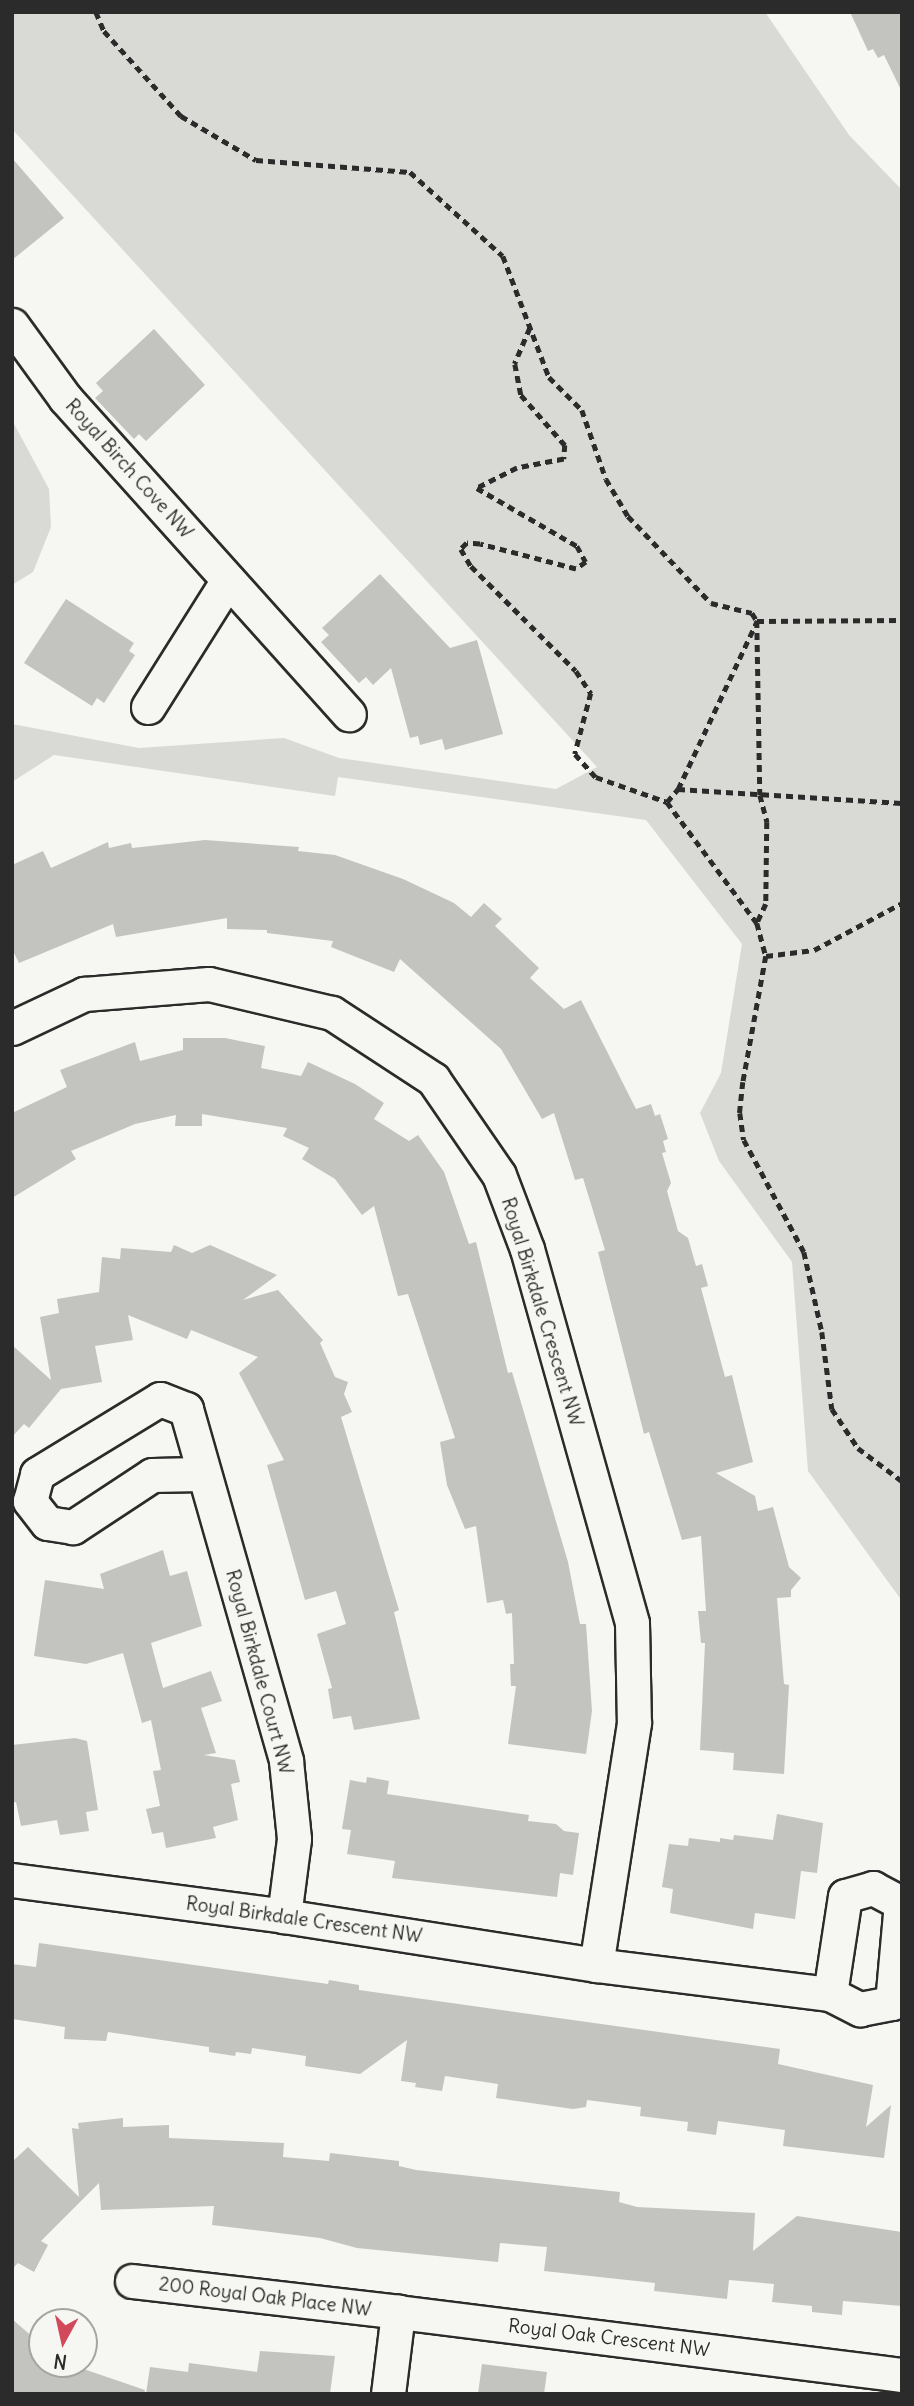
<!DOCTYPE html>
<style>
body{margin:0}
#map{position:relative;width:914px;height:2406px;overflow:hidden;background:#f6f6f2;font-family:Delius,sans-serif}
div>[style]{position:absolute}
[style*='--x']{left:calc(var(--x)*1px);top:calc(var(--y)*1px);width:calc(var(--w)*1px);rotate:calc(var(--a)*1deg)}
.green>*{inset:0;background:#d9d9d5}
.building>*{inset:0;background:#c3c3c0}
.path>*{height:4.5px;margin-top:-2.25px;transform-origin:0;background:repeating-linear-gradient(90deg,#2b2b2b 0 7px,transparent 0 12px)}
.roads{filter:drop-shadow(2px 0 #2b2b2b) drop-shadow(-2px 0 #2b2b2b) drop-shadow(0 2px #2b2b2b) drop-shadow(0 -2px #2b2b2b)}
.street>*{height:33px;margin:-16.5px;padding:0 16.5px;transform-origin:16.5px;border-radius:16.5px;background:#f6f6f2}
span{translate:-50% -50%;white-space:nowrap;text-align:center;line-height:1.15;-webkit-text-stroke:5px #f6f6f2;paint-order:stroke}
.street-label{font-size:19px;color:#2b2b2b}
.frame{position:absolute;inset:0;border:14px solid #2b2b2b;pointer-events:none}
.north{position:absolute;left:28px;top:2308px;width:70px;height:70px;box-sizing:border-box;background:#f6f6f2;border:2px solid #a5a5a2;border-radius:50%;rotate:188deg;font-size:19px;font-weight:700;line-height:28px;text-align:center;color:#2b2b2b}
.north::after{content:'';display:block;margin:auto;width:24px;height:32px;background:#d1495b;clip-path:polygon(50% 0,100% 100%,50% 72%,0 100%)}
</style>
<div id="map">
<div class="green">
<i style="clip-path:polygon(12px 12px,765px 12px,849px 135px,902px 190px,902px 1601px,808px 1471px,792px 1262px,719px 1161px,700px 1113px,721px 1073px,742px 944px,646px 820px,338px 777px,335px 796px,54px 755px,12px 782px,12px 724px,139px 748px,284px 738px,339px 758px,556px 789px,597px 767px,12px 129px)"></i>
<i style="clip-path:polygon(12px 420px,49px 489px,51px 527px,33px 572px,12px 585px)"></i>
</div>
<div class="building">
<i style="clip-path:polygon(850px 12px,902px 12px,902px 92px,884px 55px,878px 58px,873px 49px,868px 51px)"></i>
<i style="clip-path:polygon(12px 158px,64px 218px,12px 260px)"></i>
<i style="clip-path:polygon(154px 329px,205px 385px,146px 441px,139px 434px,134px 439px,95px 398px,103px 391px,96px 383px)"></i>
<i style="clip-path:polygon(380px 574px,450px 648px,477px 640px,503px 734px,445px 750px,442px 739px,420px 745px,418px 736px,410px 738px,391px 668px,373px 685px,366px 677px,359px 683px,321px 642px,329px 635px,322px 628px)"></i>
<i style="clip-path:polygon(66px 599px,134px 643px,129px 651px,135px 655px,104px 703px,97px 698px,92px 706px,24px 663px)"></i>
<i style="clip-path:polygon(205px 840px,299px 847px,298px 851px,335px 855px,403px 879px,454px 903px,471px 917px,484px 903px,502px 919px,495px 926px,539px 968px,530px 978px,564px 1009px,581px 1000px,636px 1109px,651px 1104px,655px 1116px,660px 1114px,668px 1139px,663px 1141px,666px 1152px,662px 1153px,671px 1183px,667px 1191px,678px 1231px,688px 1238px,696px 1266px,702px 1264px,708px 1286px,701px 1288px,725px 1377px,732px 1375px,753px 1462px,716px 1473px,755px 1496px,758px 1511px,773px 1507px,789px 1567px,801px 1578px,791px 1590px,791px 1597px,777px 1598px,784px 1684px,789px 1685px,784px 1774px,733px 1770px,734px 1753px,700px 1750px,705px 1643px,701px 1643px,698px 1611px,706px 1611px,701px 1536px,682px 1540px,649px 1432px,644px 1434px,598px 1252px,605px 1250px,583px 1178px,575px 1180px,554px 1113px,542px 1119px,501px 1049px,400px 959px,394px 972px,331px 947px,333px 941px,267px 933px,267px 930px,227px 929px,227px 918px,116px 937px,113px 924px,19px 963px,12px 949px,12px 865px,43px 851px,51px 868px,108px 842px,109px 848px,131px 843px,132px 848px)"></i>
<i style="clip-path:polygon(183px 1038px,225px 1038px,265px 1046px,261px 1068px,301px 1076px,308px 1062px,355px 1084px,384px 1103px,374px 1119px,409px 1141px,418px 1135px,444px 1172px,469px 1244px,476px 1242px,508px 1373px,512px 1372px,568px 1562px,580px 1624px,586px 1624px,592px 1711px,586px 1754px,508px 1744px,516px 1686px,511px 1686px,510px 1664px,514px 1664px,512px 1613px,506px 1614px,503px 1600px,487px 1603px,476px 1526px,465px 1529px,447px 1485px,440px 1442px,455px 1438px,408px 1294px,398px 1296px,374px 1206px,362px 1215px,335px 1179px,302px 1159px,309px 1148px,283px 1136px,287px 1128px,202px 1114px,202px 1126px,175px 1126px,176px 1115px,135px 1124px,71px 1151px,76px 1159px,12px 1198px,12px 1113px,67px 1087px,60px 1070px,135px 1042px,140px 1061px,183px 1050px)"></i>
<i style="clip-path:polygon(174px 1245px,192px 1253px,210px 1245px,277px 1275px,243px 1300px,278px 1290px,323px 1340px,320px 1343px,335px 1377px,348px 1382px,344px 1394px,352px 1412px,341px 1417px,399px 1610px,394px 1612px,420px 1719px,354px 1730px,351px 1716px,333px 1719px,328px 1689px,332px 1688px,317px 1634px,346px 1624px,336px 1591px,305px 1600px,267px 1465px,284px 1460px,239px 1373px,258px 1357px,191px 1330px,187px 1339px,128px 1315px,133px 1340px,95px 1346px,102px 1382px,61px 1389px,29px 1428px,24px 1424px,12px 1437px,12px 1345px,51px 1380px,40px 1317px,59px 1313px,57px 1299px,99px 1292px,102px 1257px,120px 1259px,121px 1248px,171px 1252px)"></i>
<i style="clip-path:polygon(163px 1550px,170px 1576px,187px 1571px,202px 1626px,151px 1643px,163px 1688px,211px 1671px,222px 1701px,201px 1708px,216px 1753px,204px 1755px,235px 1760px,240px 1782px,231px 1784px,238px 1820px,213px 1827px,216px 1838px,166px 1848px,163px 1832px,152px 1834px,146px 1809px,160px 1806px,153px 1771px,161px 1770px,151px 1720px,142px 1723px,123px 1653px,86px 1664px,34px 1656px,45px 1580px,104px 1589px,100px 1574px)"></i>
<i style="clip-path:polygon(75px 1738px,87px 1741px,98px 1810px,86px 1812px,89px 1831px,60px 1835px,57px 1820px,21px 1826px,16px 1802px,12px 1803px,12px 1745px)"></i>
<i style="clip-path:polygon(367px 1777px,389px 1781px,387px 1794px,529px 1815px,528px 1821px,556px 1824px,564px 1831px,579px 1833px,573px 1875px,560px 1873px,557px 1897px,392px 1878px,395px 1861px,347px 1854px,351px 1830px,342px 1829px,350px 1780px,366px 1783px)"></i>
<i style="clip-path:polygon(777px 1814px,823px 1823px,817px 1873px,801px 1871px,795px 1919px,755px 1913px,753px 1929px,670px 1913px,673px 1889px,662px 1887px,669px 1844px,688px 1846px,689px 1838px,720px 1842px,720px 1838px,733px 1840px,734px 1835px,773px 1840px)"></i>
<i style="clip-path:polygon(39px 1943px,328px 1984px,329px 1980px,359px 1985px,359px 1990px,780px 2049px,778px 2064px,873px 2085px,866px 2127px,891px 2105px,884px 2158px,783px 2146px,785px 2130px,718px 2121px,716px 2135px,687px 2131px,688px 2122px,640px 2116px,641px 2107px,587px 2100px,586px 2107px,573px 2109px,496px 2098px,498px 2084px,445px 2076px,442px 2091px,415px 2087px,416px 2083px,401px 2081px,407px 2040px,360px 2074px,305px 2066px,306px 2056px,252px 2048px,251px 2054px,236px 2052px,235px 2056px,209px 2052px,209px 2047px,108px 2032px,106px 2041px,64px 2039px,65px 2027px,12px 2019px,12px 1964px,36px 1967px)"></i>
<i style="clip-path:polygon(123px 2118px,123px 2127px,169px 2125px,169px 2138px,284px 2143px,283px 2157px,329px 2161px,330px 2153px,399px 2161px,399px 2166px,416px 2170px,620px 2192px,619px 2202px,637px 2207px,755px 2213px,753px 2251px,797px 2216px,902px 2232px,902px 2306px,843px 2301px,842px 2315px,812px 2312px,812px 2306px,772px 2302px,774px 2284px,729px 2280px,727px 2299px,654px 2291px,655px 2283px,544px 2271px,547px 2247px,500px 2243px,498px 2262px,357px 2248px,320px 2238px,212px 2225px,214px 2206px,101px 2210px,99px 2183px,41px 2241px,48px 2245px,34px 2272px,18px 2263px,12px 2269px,12px 2162px,28px 2147px,79px 2197px,72px 2128px,79px 2129px,78px 2123px)"></i>
<i style="clip-path:polygon(12px 2319px,42px 2345px,42px 2364px,69px 2364px,145px 2390px,144px 2394px,12px 2394px)"></i>
<i style="clip-path:polygon(260px 2351px,335px 2356px,330px 2394px,146px 2394px,150px 2367px,188px 2372px,189px 2363px,257px 2372px)"></i>
<i style="clip-path:polygon(482px 2364px,547px 2372px,544px 2394px,478px 2394px)"></i>
</div>
<div class="path">
<i style="--x:96;--y:12;--w:21;--a:67"></i>
<i style="--x:104;--y:31;--w:115;--a:47.8"></i>
<i style="--x:181;--y:116;--w:87;--a:30.4"></i>
<i style="--x:256;--y:160;--w:154;--a:4.5"></i>
<i style="--x:410;--y:172;--w:125;--a:42.1"></i>
<i style="--x:503;--y:256;--w:129;--a:69.2"></i>
<i style="--x:549;--y:377;--w:47;--a:45"></i>
<i style="--x:582;--y:410;--w:73;--a:70.8"></i>
<i style="--x:606;--y:479;--w:43;--a:59.3"></i>
<i style="--x:628;--y:516;--w:120;--a:46.3"></i>
<i style="--x:711;--y:603;--w:42;--a:13.7"></i>
<i style="--x:752;--y:613;--w:9;--a:58"></i>
<i style="--x:757;--y:621;--w:174;--a:89"></i>
<i style="--x:760;--y:795;--w:28;--a:75"></i>
<i style="--x:767;--y:822;--w:82;--a:90.7"></i>
<i style="--x:766;--y:904;--w:21;--a:115"></i>
<i style="--x:530;--y:328;--w:39;--a:113"></i>
<i style="--x:515;--y:364;--w:32;--a:79"></i>
<i style="--x:521;--y:395;--w:67;--a:48.7"></i>
<i style="--x:565;--y:445;--w:14;--a:94"></i>
<i style="--x:564;--y:459;--w:48;--a:169.2"></i>
<i style="--x:517;--y:468;--w:45;--a:153.4"></i>
<i style="--x:477;--y:488;--w:116;--a:30.1"></i>
<i style="--x:577;--y:546;--w:18;--a:61"></i>
<i style="--x:586;--y:562;--w:12;--a:145"></i>
<i style="--x:576;--y:569;--w:99;--a:-165.4"></i>
<i style="--x:480;--y:544;--w:13;--a:-176"></i>
<i style="--x:467;--y:543;--w:8;--a:135"></i>
<i style="--x:461;--y:549;--w:20;--a:60"></i>
<i style="--x:471;--y:566;--w:148;--a:45"></i>
<i style="--x:576;--y:671;--w:27;--a:56"></i>
<i style="--x:591;--y:693;--w:63;--a:104.7"></i>
<i style="--x:575;--y:754;--w:31;--a:48"></i>
<i style="--x:596;--y:777;--w:75;--a:19.4"></i>
<i style="--x:667;--y:802;--w:151;--a:53.4"></i>
<i style="--x:757;--y:923;--w:34;--a:75"></i>
<i style="--x:766;--y:956;--w:128;--a:100.3"></i>
<i style="--x:743;--y:1082;--w:31;--a:96"></i>
<i style="--x:740;--y:1113;--w:27;--a:82"></i>
<i style="--x:744;--y:1140;--w:127;--a:61.8"></i>
<i style="--x:804;--y:1252;--w:82;--a:77.3"></i>
<i style="--x:822;--y:1332;--w:78;--a:82.6"></i>
<i style="--x:832;--y:1409;--w:47;--a:56.3"></i>
<i style="--x:858;--y:1448;--w:55;--a:36.9"></i>
<i style="--x:678;--y:789;--w:224;--a:3.6"></i>
<i style="--x:667;--y:802;--w:17;--a:-50"></i>
<i style="--x:678;--y:789;--w:186;--a:-64.8"></i>
<i style="--x:757;--y:621;--w:145;--a:-0.4"></i>
<i style="--x:766;--y:956;--w:48;--a:-7.1"></i>
<i style="--x:814;--y:950;--w:100;--a:-28.1"></i>
</div>
<div class="roads">
<div class="street">
<i style="--x:12;--y:325;--w:90;--a:54"></i>
<i style="--x:65;--y:398;--w:425;--a:48.1"></i>
<i style="--x:148;--y:707;--w:150;--a:-57.8"></i>
<i style="--x:12;--y:1028;--w:80;--a:-25.3"></i>
<i style="--x:84;--y:994;--w:125;--a:-4.6"></i>
<i style="--x:209;--y:984;--w:126;--a:13.3"></i>
<i style="--x:332;--y:1013;--w:121;--a:33.2"></i>
<i style="--x:433;--y:1079;--w:116;--a:55.5"></i>
<i style="--x:499;--y:1175;--w:79;--a:69.3"></i>
<i style="--x:527;--y:1249;--w:388;--a:74.3"></i>
<i style="--x:632;--y:1623;--w:100;--a:88.9"></i>
<i style="--x:634;--y:1723;--w:245;--a:98.9"></i>
<i style="--x:201;--y:1474;--w:49;--a:178.8"></i>
<i style="--x:152;--y:1475;--w:95;--a:146.6"></i>
<i style="--x:73;--y:1527;--w:26;--a:-171"></i>
<i style="--x:47;--y:1523;--w:28;--a:-128"></i>
<i style="--x:30;--y:1501;--w:28;--a:-75"></i>
<i style="--x:37;--y:1474;--w:144;--a:-31.4"></i>
<i style="--x:160;--y:1399;--w:28;--a:21"></i>
<i style="--x:186;--y:1409;--w:366;--a:74.1"></i>
<i style="--x:286;--y:1761;--w:78;--a:84.1"></i>
<i style="--x:294;--y:1839;--w:78;--a:97.4"></i>
<i style="--x:12;--y:1880;--w:274;--a:7.5"></i>
<i style="--x:284;--y:1916;--w:316;--a:8.9"></i>
<i style="--x:596;--y:1965;--w:236;--a:7.1"></i>
<i style="--x:830;--y:1994;--w:34;--a:27"></i>
<i style="--x:860;--y:2009;--w:33;--a:-11"></i>
<i style="--x:892;--y:2003;--w:100;--a:-84.9"></i>
<i style="--x:901;--y:1903;--w:32;--a:-152"></i>
<i style="--x:873;--y:1888;--w:29;--a:164"></i>
<i style="--x:845;--y:1896;--w:99;--a:98.7"></i>
<i style="--x:132;--y:2281;--w:268;--a:6.6"></i>
<i style="--x:388;--y:2394;--w:83;--a:-83"></i>
<i style="--x:398;--y:2312;--w:508;--a:7.13"></i>
</div>
</div>
<div class="street-label">
<span style="left:129px;top:469px;rotate:48deg">Royal Birch Cove NW</span>
<span style="left:542px;top:1312px;rotate:73deg">Royal Birkdale Crescent NW</span>
<span style="left:259px;top:1672px;rotate:75deg">Royal Birkdale Court NW</span>
<span style="left:304px;top:1920px;rotate:8deg">Royal Birkdale Crescent NW</span>
<span style="left:265px;top:2297px;rotate:7deg">200 Royal Oak Place NW</span>
<span style="left:609px;top:2338px;rotate:7deg">Royal Oak Crescent NW</span>
</div>
<div class="frame"></div>
<div class="north">N</div>
</div>
